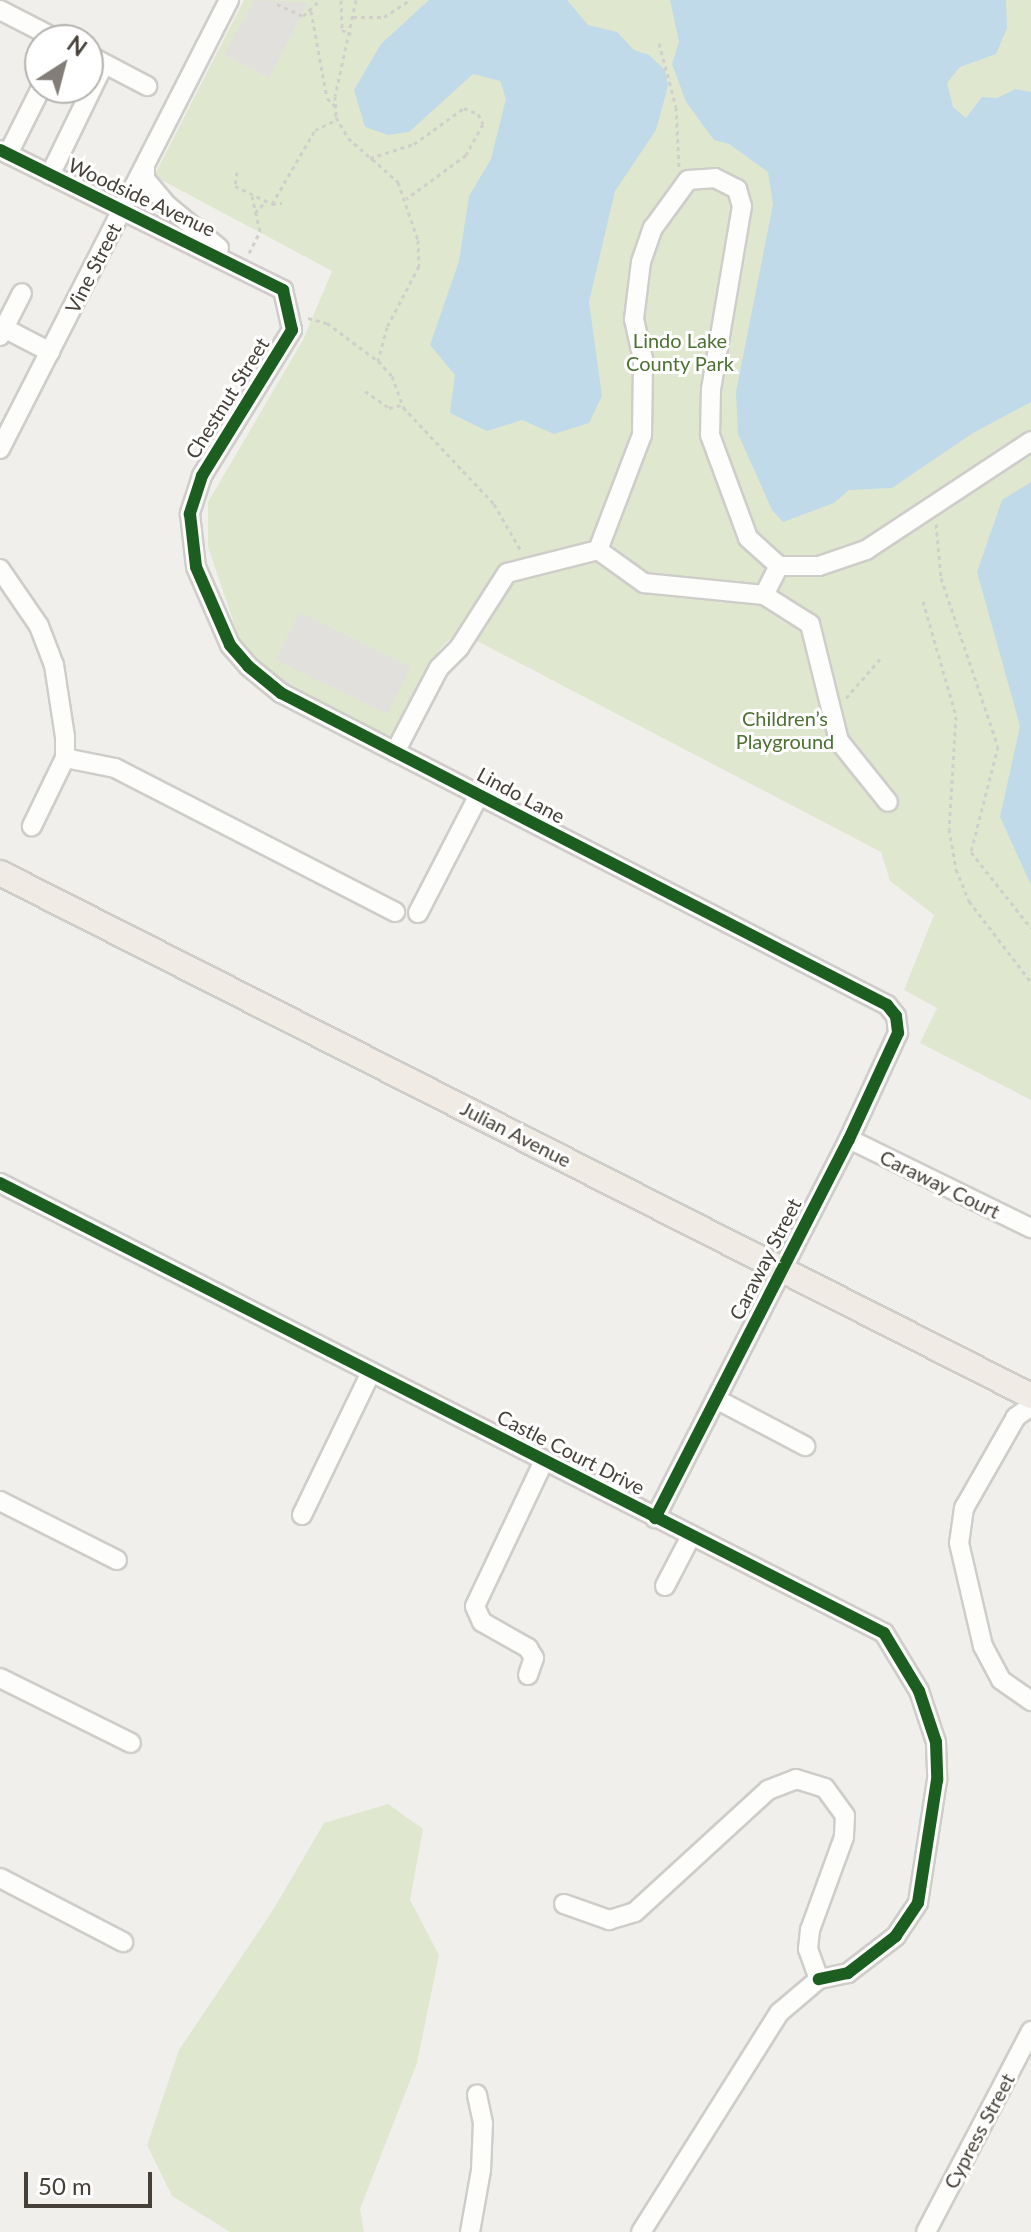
<!DOCTYPE html>
<meta charset="utf-8">
<style>
body{margin:0}
#map{position:relative;width:1031px;height:2232px;overflow:hidden;background:#f1efeb;font-family:Lato,sans-serif}
div>[style]{position:absolute}
[style*='--x']{left:calc(var(--x)*1px);top:calc(var(--y)*1px);width:calc(var(--w)*1px);rotate:calc(var(--a)*1deg)}
.green>*{inset:0;background:#dfe8ce}
.parking>*{inset:0;background:#e2e0dc;transform-origin:0 0}
.water>*{inset:0;background:#c1dae9}
.path>*{height:3px;margin-top:-1.5px;transform-origin:0;background:repeating-linear-gradient(90deg,#d1cfcb 0 4px,transparent 0 8px)}
.roads{filter:drop-shadow(2px 0 #cfcdc9) drop-shadow(-2px 0 #cfcdc9) drop-shadow(0 2px #cfcdc9) drop-shadow(0 -2px #cfcdc9)}
.minor>*{height:18px;margin:-9px;padding:0 9px;transform-origin:9px;border-radius:9px;background:#fdfdfc}
.major>*{height:24px;margin:-12px;padding:0 12px;transform-origin:12px;border-radius:12px;background:#f0ece5}
.cycleway>*{height:12px;margin:-6px;padding:0 6px;transform-origin:6px;border-radius:6px;background:#1b5e20}
span{translate:-50% -50%;white-space:nowrap;text-align:center;line-height:1.15;-webkit-text-stroke:6px #fff;paint-order:stroke}
.street-label{font-size:20px;color:#464038}
.park-label{font-size:20px;color:#4c7132}
.north{position:absolute;left:24px;top:24px;width:80px;height:80px;box-sizing:border-box;background:#fff;border:2px solid #b5b3af;border-radius:50%;rotate:36deg;font-size:22px;font-weight:700;line-height:32px;text-align:center;color:#464038}
.north::after{content:'';display:block;margin:auto;width:28px;height:36px;background:#827d77;clip-path:polygon(50% 0,100% 100%,50% 72%,0 100%)}
.scale{position:absolute;left:24px;top:2172px;width:128px;height:36px;box-sizing:border-box;border:4px solid #464038;border-top:0;padding-left:10px;font-size:24px;line-height:28px;white-space:nowrap;color:#464038;-webkit-text-stroke:6px #fff;paint-order:stroke}
</style>
<div id="map">
<div class="green">
<i style="clip-path:polygon(244px 0,1031px 0,1031px 1100px,920px 1043px,937px 1008px,904px 990px,934px 915px,890px 881px,881px 852px,458px 631px,440px 649px,393px 737px,291px 688px,261px 666px,239px 638px,208px 547px,208px 502px,303px 340px,332px 271px,154px 176px)"></i>
<i style="clip-path:polygon(388px 1804px,423px 1829px,410px 1900px,439px 1955px,417px 2063px,360px 2209px,364px 2232px,230px 2232px,172px 2196px,147px 2145px,179px 2050px,273px 1910px,324px 1823px)"></i>
</div>
<div class="parking">
<i style="clip-path:polygon(254px 0,308px 3px,269px 78px,224px 55px)"></i>
<i style="left:299px;top:612px;width:124px;height:53px;rotate:26deg"></i>
</div>
<div class="water">
<i style="clip-path:polygon(429px 0,567px 0,588px 25px,617px 32px,634px 50px,649px 55px,665px 70px,668px 86px,656px 130px,615px 191px,589px 302px,602px 396px,589px 423px,554px 434px,522px 420px,487px 431px,450px 413px,455px 375px,430px 345px,459px 261px,469px 196px,491px 159px,506px 99px,500px 81px,473px 74px,409px 132px,388px 135px,365px 127px,354px 90px,381px 44px)"></i>
<i style="clip-path:polygon(670px 0,1006px 0,1007px 28px,996px 54px,960px 67px,947px 83px,953px 107px,966px 118px,982px 97px,997px 98px,1016px 89px,1031px 92px,1031px 402px,973px 433px,892px 488px,849px 490px,834px 503px,783px 522px,772px 510px,738px 434px,736px 392px,773px 204px,768px 172px,729px 144px,714px 140px,686px 102px,672px 64px,679px 42px)"></i>
<i style="clip-path:polygon(1031px 482px,1031px 885px,1000px 817px,1020px 726px,977px 572px,1002px 500px)"></i>
</div>
<div class="path">
<i style="--x:341;--y:0;--w:30;--a:88"></i>
<i style="--x:342;--y:30;--w:10;--a:24"></i>
<i style="--x:356;--y:0;--w:98;--a:102.3"></i>
<i style="--x:335;--y:96;--w:21;--a:87"></i>
<i style="--x:336;--y:117;--w:24;--a:60"></i>
<i style="--x:348;--y:138;--w:67;--a:41.3"></i>
<i style="--x:398;--y:182;--w:61;--a:71"></i>
<i style="--x:418;--y:240;--w:26;--a:88"></i>
<i style="--x:419;--y:266;--w:69;--a:117.7"></i>
<i style="--x:387;--y:327;--w:35;--a:105"></i>
<i style="--x:277;--y:4;--w:29;--a:25"></i>
<i style="--x:303;--y:16;--w:23;--a:-43"></i>
<i style="--x:311;--y:11;--w:88;--a:79.6"></i>
<i style="--x:327;--y:98;--w:13;--a:45"></i>
<i style="--x:353;--y:17;--w:31;--a:0"></i>
<i style="--x:384;--y:17;--w:31;--a:-33"></i>
<i style="--x:659;--y:43;--w:66;--a:75.1"></i>
<i style="--x:676;--y:107;--w:60;--a:87.1"></i>
<i style="--x:370;--y:158;--w:46;--a:-17.7"></i>
<i style="--x:414;--y:144;--w:62;--a:-35.8"></i>
<i style="--x:464;--y:108;--w:15;--a:23"></i>
<i style="--x:478;--y:114;--w:11;--a:63"></i>
<i style="--x:483;--y:124;--w:35;--a:119"></i>
<i style="--x:466;--y:155;--w:74;--a:143.7"></i>
<i style="--x:237;--y:172;--w:14;--a:98"></i>
<i style="--x:235;--y:186;--w:41;--a:25.9"></i>
<i style="--x:272;--y:204;--w:10;--a:-6"></i>
<i style="--x:272;--y:204;--w:86;--a:-59.8"></i>
<i style="--x:315;--y:130;--w:25;--a:-26"></i>
<i style="--x:255;--y:213;--w:16;--a:-47"></i>
<i style="--x:249;--y:253;--w:25;--a:-63"></i>
<i style="--x:260;--y:231;--w:37;--a:-103"></i>
<i style="--x:308;--y:318;--w:20;--a:15"></i>
<i style="--x:327;--y:323;--w:64;--a:36.7"></i>
<i style="--x:378;--y:361;--w:21;--a:47"></i>
<i style="--x:392;--y:376;--w:33;--a:70"></i>
<i style="--x:403;--y:407;--w:133;--a:46.8"></i>
<i style="--x:494;--y:504;--w:54;--a:60.1"></i>
<i style="--x:365;--y:391;--w:29;--a:35"></i>
<i style="--x:389;--y:408;--w:12;--a:-14"></i>
<i style="--x:936;--y:524;--w:54;--a:84.7"></i>
<i style="--x:941;--y:578;--w:177;--a:71.3"></i>
<i style="--x:998;--y:746;--w:109;--a:104.3"></i>
<i style="--x:971;--y:852;--w:97;--a:51.7"></i>
<i style="--x:923;--y:601;--w:120;--a:74"></i>
<i style="--x:956;--y:716;--w:113;--a:93.5"></i>
<i style="--x:949;--y:829;--w:41;--a:80.1"></i>
<i style="--x:956;--y:869;--w:35;--a:68"></i>
<i style="--x:969;--y:901;--w:102;--a:52.6"></i>
<i style="--x:846;--y:698;--w:52;--a:-48.9"></i>
</div>
<div class="roads">
<div class="minor">
<i style="--x:0;--y:10;--w:65;--a:27.3"></i>
<i style="--x:88;--y:55;--w:67;--a:27.7"></i>
<i style="--x:0;--y:150;--w:316;--a:26.3"></i>
<i style="--x:283;--y:290;--w:41;--a:77.3"></i>
<i style="--x:292;--y:330;--w:172;--a:121.7"></i>
<i style="--x:202;--y:476;--w:40;--a:108"></i>
<i style="--x:190;--y:514;--w:53;--a:83.5"></i>
<i style="--x:196;--y:567;--w:85;--a:66.4"></i>
<i style="--x:230;--y:645;--w:28;--a:49"></i>
<i style="--x:248;--y:666;--w:43;--a:39.3"></i>
<i style="--x:281;--y:693;--w:682;--a:27.24"></i>
<i style="--x:887;--y:1005;--w:14;--a:51"></i>
<i style="--x:896;--y:1016;--w:17;--a:83"></i>
<i style="--x:898;--y:1033;--w:117;--a:114.8"></i>
<i style="--x:849;--y:1139;--w:426;--a:117.1"></i>
<i style="--x:8;--y:154;--w:74;--a:-63.4"></i>
<i style="--x:145;--y:166;--w:13;--a:90"></i>
<i style="--x:145;--y:179;--w:35;--a:50"></i>
<i style="--x:168;--y:206;--w:66;--a:39.5"></i>
<i style="--x:50;--y:175;--w:123;--a:-64.1"></i>
<i style="--x:4;--y:328;--w:52;--a:27.6"></i>
<i style="--x:0;--y:336;--w:48;--a:-62.9"></i>
<i style="--x:0;--y:449;--w:504;--a:-62.98"></i>
<i style="--x:598;--y:550;--w:123;--a:-69.1"></i>
<i style="--x:642;--y:435;--w:76;--a:-89.2"></i>
<i style="--x:643;--y:359;--w:41;--a:-102.7"></i>
<i style="--x:634;--y:319;--w:57;--a:-83"></i>
<i style="--x:641;--y:262;--w:36;--a:-71"></i>
<i style="--x:653;--y:228;--w:59;--a:-53.9"></i>
<i style="--x:688;--y:180;--w:27;--a:-4"></i>
<i style="--x:715;--y:178;--w:25;--a:27"></i>
<i style="--x:737;--y:189;--w:18;--a:74"></i>
<i style="--x:742;--y:206;--w:186;--a:99.6"></i>
<i style="--x:711;--y:389;--w:46;--a:91.2"></i>
<i style="--x:710;--y:435;--w:110;--a:69.7"></i>
<i style="--x:748;--y:538;--w:42;--a:42.1"></i>
<i style="--x:0;--y:569;--w:69;--a:55.6"></i>
<i style="--x:39;--y:626;--w:42;--a:69"></i>
<i style="--x:54;--y:665;--w:73;--a:81.3"></i>
<i style="--x:65;--y:737;--w:21;--a:90"></i>
<i style="--x:65;--y:758;--w:76;--a:115.9"></i>
<i style="--x:764;--y:595;--w:54;--a:32.2"></i>
<i style="--x:810;--y:624;--w:121;--a:76.1"></i>
<i style="--x:839;--y:741;--w:78;--a:51.2"></i>
<i style="--x:395;--y:752;--w:95;--a:-62.4"></i>
<i style="--x:439;--y:668;--w:28;--a:-45"></i>
<i style="--x:459;--y:648;--w:89;--a:-57.4"></i>
<i style="--x:507;--y:573;--w:94;--a:-14.2"></i>
<i style="--x:598;--y:550;--w:57;--a:35.7"></i>
<i style="--x:644;--y:583;--w:121;--a:5.7"></i>
<i style="--x:764;--y:595;--w:33;--a:-63"></i>
<i style="--x:779;--y:566;--w:40;--a:0"></i>
<i style="--x:819;--y:566;--w:50;--a:-18.8"></i>
<i style="--x:866;--y:550;--w:198;--a:-33.4"></i>
<i style="--x:65;--y:758;--w:51;--a:11.3"></i>
<i style="--x:115;--y:768;--w:315;--a:27.2"></i>
<i style="--x:418;--y:913;--w:133;--a:-62.7"></i>
<i style="--x:849;--y:1139;--w:203;--a:26.1"></i>
<i style="--x:0;--y:1183;--w:992;--a:26.98"></i>
<i style="--x:884;--y:1633;--w:68;--a:58.9"></i>
<i style="--x:919;--y:1691;--w:54;--a:71.6"></i>
<i style="--x:936;--y:1742;--w:38;--a:88"></i>
<i style="--x:937;--y:1780;--w:124;--a:98.8"></i>
<i style="--x:918;--y:1903;--w:40;--a:124"></i>
<i style="--x:896;--y:1936;--w:61;--a:142.4"></i>
<i style="--x:848;--y:1973;--w:30;--a:168"></i>
<i style="--x:819;--y:1979;--w:52;--a:139.6"></i>
<i style="--x:779;--y:2013;--w:259;--a:122.2"></i>
<i style="--x:716;--y:1399;--w:101;--a:27.8"></i>
<i style="--x:1031;--y:1406;--w:19;--a:144"></i>
<i style="--x:1016;--y:1417;--w:105;--a:119.7"></i>
<i style="--x:964;--y:1508;--w:35;--a:98"></i>
<i style="--x:959;--y:1543;--w:106;--a:76.9"></i>
<i style="--x:983;--y:1646;--w:38;--a:62"></i>
<i style="--x:1001;--y:1680;--w:37;--a:35"></i>
<i style="--x:0;--y:1501;--w:131;--a:26.8"></i>
<i style="--x:302;--y:1515;--w:159;--a:-64.2"></i>
<i style="--x:665;--y:1586;--w:56;--a:-62.5"></i>
<i style="--x:528;--y:1675;--w:18;--a:-71"></i>
<i style="--x:534;--y:1658;--w:12;--a:-121"></i>
<i style="--x:528;--y:1648;--w:53;--a:-150.5"></i>
<i style="--x:482;--y:1622;--w:17;--a:-114"></i>
<i style="--x:475;--y:1606;--w:161;--a:-64.6"></i>
<i style="--x:0;--y:1678;--w:146;--a:26.4"></i>
<i style="--x:0;--y:1878;--w:139;--a:27.5"></i>
<i style="--x:564;--y:1904;--w:48;--a:19.6"></i>
<i style="--x:609;--y:1920;--w:27;--a:-17"></i>
<i style="--x:635;--y:1912;--w:180;--a:-42.5"></i>
<i style="--x:768;--y:1790;--w:30;--a:-21"></i>
<i style="--x:796;--y:1779;--w:30;--a:17"></i>
<i style="--x:825;--y:1788;--w:34;--a:54"></i>
<i style="--x:845;--y:1816;--w:21;--a:93"></i>
<i style="--x:844;--y:1837;--w:99;--a:110.1"></i>
<i style="--x:810;--y:1930;--w:19;--a:96"></i>
<i style="--x:808;--y:1949;--w:32;--a:70"></i>
<i style="--x:470;--y:2232;--w:63;--a:-79.9"></i>
<i style="--x:481;--y:2170;--w:47;--a:-87.6"></i>
<i style="--x:483;--y:2123;--w:29;--a:-102"></i>
<i style="--x:926;--y:2232;--w:227;--a:-62.4"></i>
</div>
<div class="major">
<i style="--x:0;--y:873;--w:1156;--a:26.9"></i>
</div>
</div>
<div class="cycleway">
<i style="--x:0;--y:150;--w:316;--a:26.3"></i>
<i style="--x:283;--y:290;--w:41;--a:77.3"></i>
<i style="--x:292;--y:330;--w:172;--a:121.7"></i>
<i style="--x:202;--y:476;--w:40;--a:108"></i>
<i style="--x:190;--y:514;--w:53;--a:83.5"></i>
<i style="--x:196;--y:567;--w:85;--a:66.4"></i>
<i style="--x:230;--y:645;--w:28;--a:49"></i>
<i style="--x:248;--y:666;--w:43;--a:39.3"></i>
<i style="--x:281;--y:693;--w:682;--a:27.24"></i>
<i style="--x:887;--y:1005;--w:14;--a:51"></i>
<i style="--x:896;--y:1016;--w:17;--a:83"></i>
<i style="--x:898;--y:1033;--w:117;--a:114.8"></i>
<i style="--x:849;--y:1139;--w:426;--a:117.1"></i>
<i style="--x:0;--y:1183;--w:992;--a:26.98"></i>
<i style="--x:884;--y:1633;--w:68;--a:58.9"></i>
<i style="--x:919;--y:1691;--w:54;--a:71.6"></i>
<i style="--x:936;--y:1742;--w:38;--a:88"></i>
<i style="--x:937;--y:1780;--w:124;--a:98.8"></i>
<i style="--x:918;--y:1903;--w:40;--a:124"></i>
<i style="--x:896;--y:1936;--w:61;--a:142.4"></i>
<i style="--x:848;--y:1973;--w:30;--a:168"></i>
</div>
<div class="street-label">
<span style="left:142px;top:197px;rotate:25deg">Woodside Avenue</span>
<span style="left:93px;top:268px;rotate:-63deg">Vine Street</span>
<span style="left:227px;top:398px;rotate:-58deg">Chestnut Street</span>
<span style="left:521px;top:795px;rotate:28deg">Lindo Lane</span>
<span style="left:516px;top:1134px;rotate:27deg">Julian Avenue</span>
<span style="left:940px;top:1184px;rotate:26deg">Caraway Court</span>
<span style="left:765px;top:1259px;rotate:-63deg">Caraway Street</span>
<span style="left:571px;top:1452px;rotate:27deg">Castle Court Drive</span>
<span style="left:979px;top:2131px;rotate:-62deg">Cypress Street</span>
</div>
<div class="park-label">
<span style="left:680px;top:352px">Lindo Lake<br>County Park</span>
<span style="left:785px;top:730px">Children’s<br>Playground</span>
</div>
<div class="north">N</div>
<div class="scale">50 m</div>
</div>
